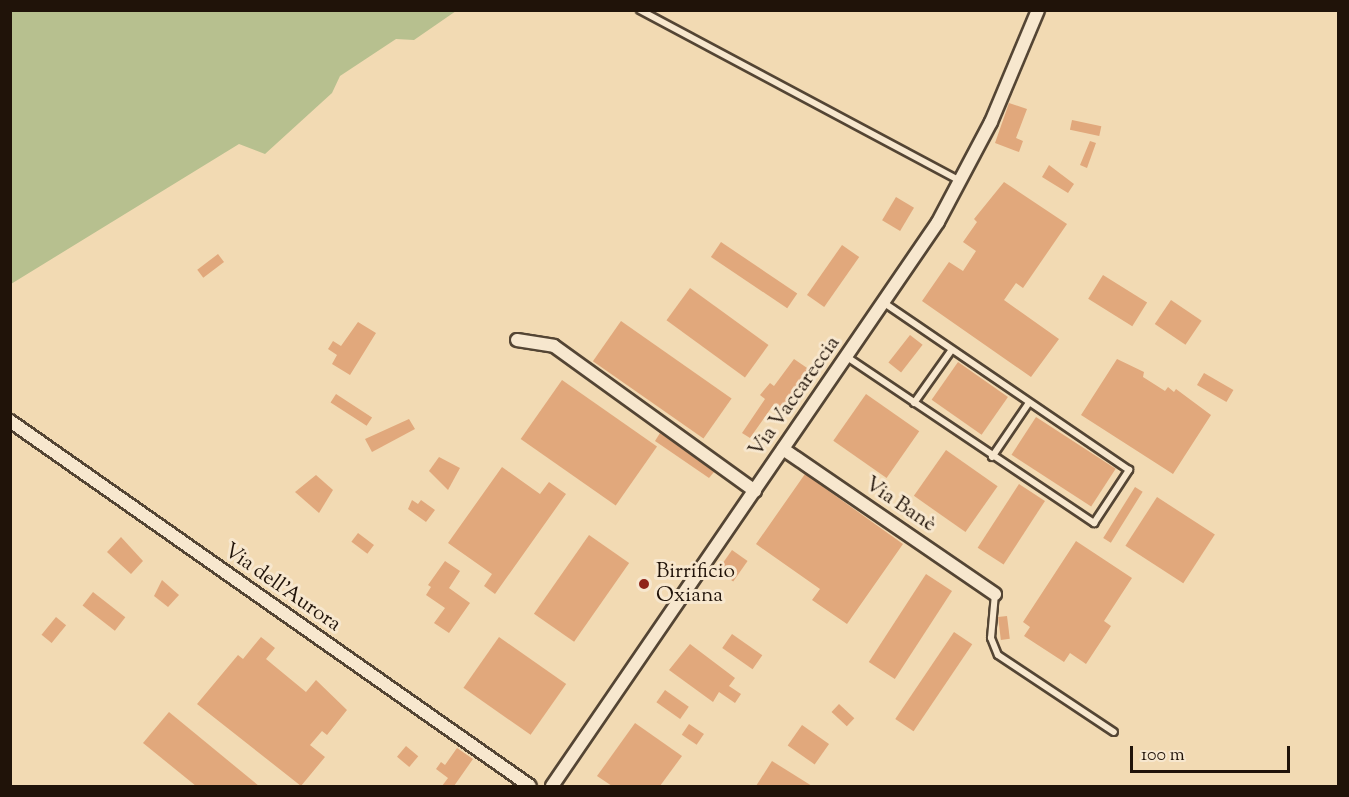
<!DOCTYPE html>
<meta charset="utf-8">
<style>
body{margin:0}
#map{position:relative;width:1349px;height:797px;overflow:hidden;background:#f2dab3;font-family:"Sorts Mill Goudy",serif}
div>[style]{position:absolute}
[style*='--x']{left:calc(var(--x)*1px);top:calc(var(--y)*1px);width:calc(var(--w)*1px);rotate:calc(var(--a)*1deg)}
.green>*{inset:0;background:#b7c08f}
.building>*{inset:0;background:#e1a87c;transform-origin:0 0}
.roads{filter:drop-shadow(2px 0 #544534) drop-shadow(-2px 0 #544534) drop-shadow(0 2px #544534) drop-shadow(0 -2px #544534)}
.service>*{height:6px;margin:-3px;padding:0 3px;transform-origin:3px;border-radius:3px;background:#f7e7ce}
.minor>*{height:12px;margin:-6px;padding:0 6px;transform-origin:6px;border-radius:6px;background:#f7e7ce}
.dots>*{width:16px;height:16px;translate:-50% -50%;box-sizing:border-box;border:3px solid #f7e7ce;border-radius:50%}
span{translate:-50% -50%;white-space:nowrap;text-align:center;line-height:1.15;-webkit-text-stroke:6px #f7e7ce;paint-order:stroke}
.street-label{font-size:21px;color:#201309}
.poi-label{font-size:21px;color:#201309}
.left{translate:0 -50%;text-align:left}
.frame{position:absolute;inset:0;border:12px solid #201309;pointer-events:none}
.scale{position:absolute;left:1130px;top:746px;width:160px;height:27px;box-sizing:border-box;border:3px solid #201309;border-top:0;padding-left:8px;font-size:18px;line-height:21px;white-space:nowrap;color:#201309;-webkit-text-stroke:4px #f7e7ce;paint-order:stroke}
</style>
<div id="map">
<div class="green">
<i style="clip-path:polygon(11px 10px,456px 10px,456px 11px,414px 40px,396px 39px,340px 76px,332px 93px,265px 154px,239px 144px,11px 284px)"></i>
</div>
<div class="building">
<i style="clip-path:polygon(1009px 103px,1027px 109px,1016px 138px,1023px 141px,1019px 152px,995px 143px)"></i>
<i style="left:1072px;top:120px;width:30px;height:10px;rotate:12deg"></i>
<i style="clip-path:polygon(1090px 141px,1096px 143px,1087px 168px,1080px 165px)"></i>
<i style="clip-path:polygon(1049px 165px,1074px 184px,1068px 193px,1042px 177px)"></i>
<i style="clip-path:polygon(1004px 182px,1067px 224px,1023px 288px,1016px 283px,1004px 300px,1059px 339px,1031px 377px,922px 301px,949px 262px,963px 271px,976px 251px,963px 242px,977px 222px,974px 219px)"></i>
<i style="left:896px;top:197px;width:21px;height:27px;rotate:31deg"></i>
<i style="left:721px;top:242px;width:92px;height:18px;rotate:34deg"></i>
<i style="left:842px;top:245px;width:21px;height:61px;rotate:35deg"></i>
<i style="left:218px;top:254px;width:10px;height:26px;rotate:53deg"></i>
<i style="left:1103px;top:275px;width:52px;height:28px;rotate:32deg"></i>
<i style="left:690px;top:288px;width:97px;height:40px;rotate:36deg"></i>
<i style="left:1171px;top:300px;width:37px;height:29px;rotate:34deg"></i>
<i style="left:621px;top:321px;width:135px;height:49px;rotate:35deg"></i>
<i style="clip-path:polygon(358px 322px,376px 333px,350px 375px,332px 364px,337px 355px,328px 349px,333px 341px,341px 346px)"></i>
<i style="left:910px;top:335px;width:16px;height:35px;rotate:38deg"></i>
<i style="clip-path:polygon(794px 359px,810px 370px,781px 410px,774px 404px,750px 438px,742px 433px,765px 399px,760px 395px,770px 383px,774px 386px)"></i>
<i style="clip-path:polygon(1117px 359px,1144px 372px,1143px 377px,1165px 391px,1168px 387px,1174px 392px,1176px 389px,1211px 415px,1173px 474px,1081px 415px)"></i>
<i style="left:958px;top:362px;width:61px;height:46px;rotate:35deg"></i>
<i style="left:1204px;top:373px;width:34px;height:14px;rotate:30deg"></i>
<i style="left:562px;top:380px;width:116px;height:72px;rotate:35deg"></i>
<i style="left:336px;top:394px;width:43px;height:10px;rotate:33deg"></i>
<i style="left:866px;top:394px;width:65px;height:57px;rotate:35deg"></i>
<i style="left:1036px;top:417px;width:95px;height:45px;rotate:33deg"></i>
<i style="clip-path:polygon(409px 419px,415px 429px,372px 452px,365px 439px)"></i>
<i style="clip-path:polygon(660px 433px,714px 472px,709px 478px,655px 441px)"></i>
<i style="left:946px;top:450px;width:63px;height:56px;rotate:35deg"></i>
<i style="clip-path:polygon(439px 457px,460px 468px,448px 490px,429px 471px)"></i>
<i style="clip-path:polygon(502px 467px,540px 494px,549px 482px,566px 494px,495px 594px,484px 586px,492px 574px,448px 543px)"></i>
<i style="clip-path:polygon(805px 474px,903px 544px,847px 624px,812px 600px,820px 589px,756px 544px)"></i>
<i style="clip-path:polygon(316px 475px,333px 490px,319px 513px,295px 492px)"></i>
<i style="left:1019px;top:484px;width:31px;height:76px;rotate:33deg"></i>
<i style="left:1135px;top:487px;width:9px;height:60px;rotate:32deg"></i>
<i style="left:1157px;top:497px;width:69px;height:58px;rotate:33deg"></i>
<i style="clip-path:polygon(412px 500px,418px 504px,421px 500px,435px 510px,426px 522px,408px 509px)"></i>
<i style="left:358px;top:533px;width:20px;height:11px;rotate:37deg"></i>
<i style="left:589px;top:535px;width:49px;height:96px;rotate:35deg"></i>
<i style="clip-path:polygon(121px 537px,143px 561px,131px 574px,107px 552px)"></i>
<i style="clip-path:polygon(1076px 541px,1132px 578px,1104px 621px,1111px 626px,1086px 664px,1070px 653px,1064px 662px,1024px 636px,1030px 627px,1023px 622px)"></i>
<i style="left:732px;top:550px;width:19px;height:25px;rotate:35deg"></i>
<i style="clip-path:polygon(445px 561px,460px 571px,449px 588px,470px 603px,449px 633px,434px 623px,445px 608px,426px 595px,431px 587px,428px 585px)"></i>
<i style="left:926px;top:574px;width:31px;height:105px;rotate:33deg"></i>
<i style="clip-path:polygon(162px 580px,179px 595px,168px 607px,154px 596px)"></i>
<i style="left:93px;top:592px;width:41px;height:17px;rotate:38deg"></i>
<i style="left:1007px;top:616px;width:23px;height:9px;rotate:83deg"></i>
<i style="left:56px;top:617px;width:13px;height:23px;rotate:39deg"></i>
<i style="left:954px;top:632px;width:22px;height:105px;rotate:34deg"></i>
<i style="left:732px;top:634px;width:37px;height:17px;rotate:35deg"></i>
<i style="clip-path:polygon(261px 637px,275px 648px,266px 659px,306px 692px,316px 680px,347px 710px,327px 735px,322px 731px,310px 745px,325px 757px,301px 786px,197px 704px,238px 655px,243px 659px)"></i>
<i style="left:499px;top:637px;width:82px;height:62px;rotate:35deg"></i>
<i style="clip-path:polygon(690px 644px,735px 678px,729px 686px,741px 694px,735px 703px,719px 692px,713px 702px,669px 670px)"></i>
<i style="left:665px;top:690px;width:29px;height:15px;rotate:35deg"></i>
<i style="left:839px;top:704px;width:21px;height:11px;rotate:43deg"></i>
<i style="clip-path:polygon(169px 712px,259px 786px,196px 786px,143px 743px)"></i>
<i style="clip-path:polygon(635px 723px,682px 756px,660px 786px,612px 786px,597px 776px)"></i>
<i style="left:689px;top:724px;width:18px;height:13px;rotate:34deg"></i>
<i style="left:802px;top:725px;width:33px;height:25px;rotate:35deg"></i>
<i style="left:406px;top:746px;width:16px;height:14px;rotate:40deg"></i>
<i style="clip-path:polygon(457px 748px,473px 759px,454px 786px,442px 786px,448px 778px,436px 769px,441px 762px,445px 765px)"></i>
<i style="clip-path:polygon(772px 761px,812px 786px,756px 786px)"></i>
</div>
<div class="roads">
<div class="service">
<i style="--x:640;--y:10;--w:363;--a:28.1"></i>
<i style="--x:847;--y:357;--w:298;--a:33.9"></i>
<i style="--x:1094;--y:523;--w:64;--a:-56.6"></i>
<i style="--x:1129;--y:470;--w:298;--a:-145.7"></i>
<i style="--x:914;--y:403;--w:64;--a:-54.6"></i>
<i style="--x:992;--y:457;--w:64;--a:-55.8"></i>
<i style="--x:995;--y:594;--w:44;--a:95.2"></i>
<i style="--x:991;--y:638;--w:18;--a:68"></i>
<i style="--x:998;--y:655;--w:139;--a:33.6"></i>
</div>
<div class="minor">
<i style="--x:517;--y:340;--w:37;--a:9"></i>
<i style="--x:554;--y:346;--w:248;--a:35.8"></i>
<i style="--x:10;--y:421;--w:635;--a:35.07"></i>
<i style="--x:783;--y:449;--w:257;--a:34.4"></i>
<i style="--x:552;--y:786;--w:683;--a:-55.61"></i>
<i style="--x:938;--y:222;--w:113;--a:-62.1"></i>
<i style="--x:991;--y:122;--w:121;--a:-67.2"></i>
</div>
</div>
<div class="dots">
<i style="left:644px;top:584px;background:#8f2418"></i>
</div>
<div class="street-label">
<span style="left:795px;top:397px;rotate:-55deg">Via Vaccareccia</span>
<span style="left:900px;top:505px;rotate:34deg">Via Banè</span>
<span style="left:282px;top:588px;rotate:35deg">Via dell'Aurora</span>
</div>
<div class="poi-label">
<span class="left" style="left:656px;top:584px">Birrificio<br>Oxiana</span>
</div>
<div class="frame"></div>
<div class="scale">100 m</div>
</div>
